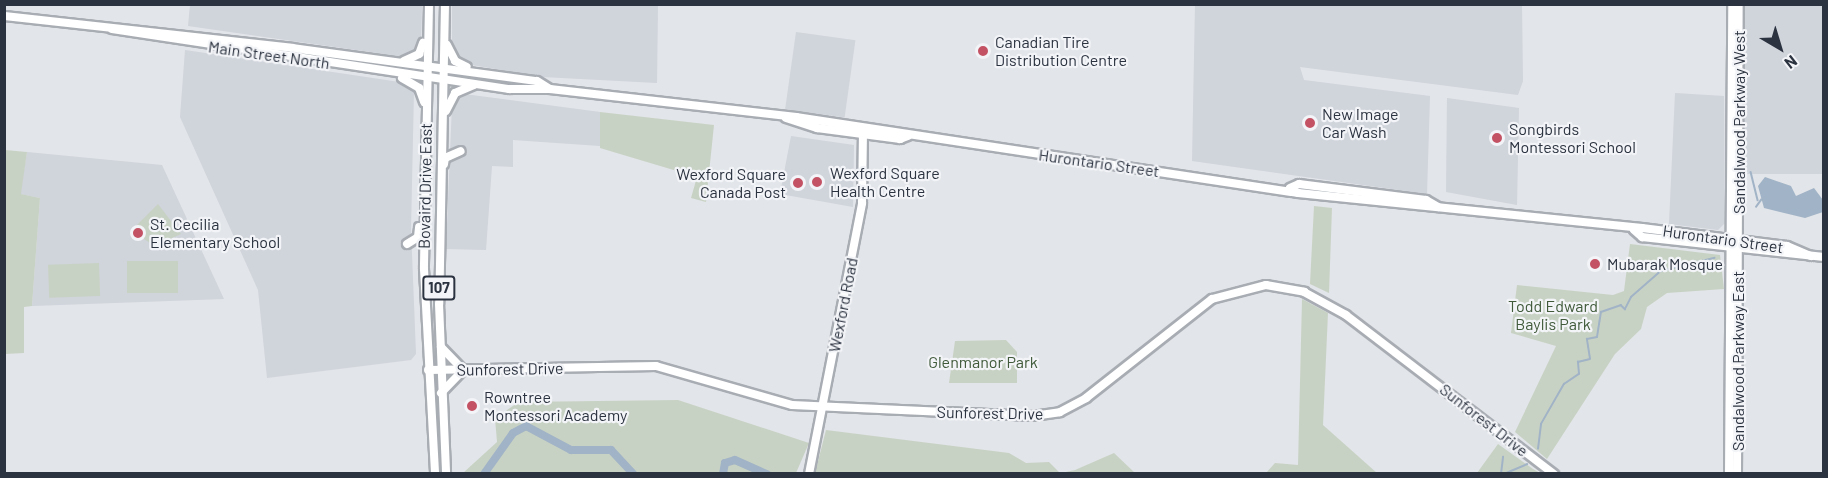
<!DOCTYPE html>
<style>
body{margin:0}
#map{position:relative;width:1828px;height:478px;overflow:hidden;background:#e2e5e9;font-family:Barlow,sans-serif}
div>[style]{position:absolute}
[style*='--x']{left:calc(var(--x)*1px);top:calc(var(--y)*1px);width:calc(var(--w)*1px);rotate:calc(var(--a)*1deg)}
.built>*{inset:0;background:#d0d4db;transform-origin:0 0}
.green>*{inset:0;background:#c8d2c4;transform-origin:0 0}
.water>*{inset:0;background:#a1b3c6}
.stream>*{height:1.5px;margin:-0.75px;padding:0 0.75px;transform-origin:0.75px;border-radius:0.75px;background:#a1b3c6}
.river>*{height:8px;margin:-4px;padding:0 4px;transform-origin:4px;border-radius:4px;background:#a1b3c6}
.roads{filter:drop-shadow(2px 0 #a8acb3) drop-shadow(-2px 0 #a8acb3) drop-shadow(0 2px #a8acb3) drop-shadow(0 -2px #a8acb3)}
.secondary>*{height:8px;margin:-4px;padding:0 4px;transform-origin:4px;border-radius:4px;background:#fff}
.primary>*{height:8px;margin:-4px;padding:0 4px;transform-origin:4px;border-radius:4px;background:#fff}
.dots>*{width:16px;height:16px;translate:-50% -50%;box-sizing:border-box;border:3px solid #f2f4f7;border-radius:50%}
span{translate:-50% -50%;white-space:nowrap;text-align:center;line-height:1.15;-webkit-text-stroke:4.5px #f2f4f7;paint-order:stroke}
.shield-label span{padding:2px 4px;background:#f2f4f7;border:2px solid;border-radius:4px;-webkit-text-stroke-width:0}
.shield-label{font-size:15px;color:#2c3340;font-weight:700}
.poi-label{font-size:16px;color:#2c3340}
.left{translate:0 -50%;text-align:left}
.right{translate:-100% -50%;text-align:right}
.street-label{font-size:16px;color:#2c3340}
.park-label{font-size:16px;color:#405a3a}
.frame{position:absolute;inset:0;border:6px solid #2c3340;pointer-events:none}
.north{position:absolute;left:1750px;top:18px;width:60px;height:60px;-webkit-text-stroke:4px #f2f4f7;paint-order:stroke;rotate:142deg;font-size:16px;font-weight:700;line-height:24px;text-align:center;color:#2c3340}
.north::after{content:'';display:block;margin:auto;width:21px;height:27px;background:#2c3340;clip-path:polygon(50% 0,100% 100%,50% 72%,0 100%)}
</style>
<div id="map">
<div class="built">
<i style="clip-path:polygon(190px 5px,422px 5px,421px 44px,405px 57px,188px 26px)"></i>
<i style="clip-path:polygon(452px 5px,658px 5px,657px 83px,543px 77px,466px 64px,452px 49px)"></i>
<i style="clip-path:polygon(1195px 5px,1522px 5px,1523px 81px,1518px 95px,1300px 67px,1304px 80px,1430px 96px,1427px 194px,1192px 161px)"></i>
<i style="left:1744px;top:5px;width:79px;height:169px"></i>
<i style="left:796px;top:32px;width:60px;height:78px;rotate:8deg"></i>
<i style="clip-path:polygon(185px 50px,406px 83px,414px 90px,411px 229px,416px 354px,411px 360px,267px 378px,258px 290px,180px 117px)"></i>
<i style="clip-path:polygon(1675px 93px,1724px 96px,1725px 223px,1718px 230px,1669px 224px)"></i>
<i style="clip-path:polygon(464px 94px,600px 112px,600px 146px,513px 140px,513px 167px,492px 166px,486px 250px,446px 249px,452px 105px)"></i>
<i style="clip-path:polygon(1447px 98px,1519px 108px,1517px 205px,1446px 192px)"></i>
<i style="clip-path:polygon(791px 136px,854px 145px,853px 207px,780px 194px)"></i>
<i style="clip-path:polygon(27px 152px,162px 165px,224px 299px,32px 306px,40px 198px,20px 194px)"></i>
</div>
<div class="green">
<i style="clip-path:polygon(600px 112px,714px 125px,706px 202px,691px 198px,697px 177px,600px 148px)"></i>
<i style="clip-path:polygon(5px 150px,27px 152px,21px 194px,40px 198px,32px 306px,24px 307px,24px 353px,5px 354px)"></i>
<i style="clip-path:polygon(158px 204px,181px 234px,155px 246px,131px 231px)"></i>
<i style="clip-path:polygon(1314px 206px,1332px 208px,1329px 293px,1310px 284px)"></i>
<i style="clip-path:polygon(1630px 244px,1720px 255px,1724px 289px,1667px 293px,1647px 307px,1641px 329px,1615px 354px,1547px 459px,1515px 432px,1556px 346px,1511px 333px,1517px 285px,1613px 295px,1624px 291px)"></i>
<i style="left:178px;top:261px;width:32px;height:51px;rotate:90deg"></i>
<i style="left:99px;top:263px;width:33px;height:51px;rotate:88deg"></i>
<i style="clip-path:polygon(1302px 299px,1328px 313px,1323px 425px,1377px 473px,1266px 473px,1275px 463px,1298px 465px)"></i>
<i style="clip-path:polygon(1006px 340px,1017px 352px,1017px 383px,949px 383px,955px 341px)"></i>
<i style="clip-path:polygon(678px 400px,809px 443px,796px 473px,463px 473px,497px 442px,495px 418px,519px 402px)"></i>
<i style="clip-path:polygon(826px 430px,1009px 453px,1026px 463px,1049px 462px,1060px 473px,815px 473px)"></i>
<i style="clip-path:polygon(1498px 444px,1533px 469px,1540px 473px,1477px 473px)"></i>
<i style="clip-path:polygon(1114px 453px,1135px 473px,1061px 473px,1075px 470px)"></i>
</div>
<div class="water">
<i style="clip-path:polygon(1765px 177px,1791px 186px,1796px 196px,1814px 188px,1823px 200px,1823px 212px,1805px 218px,1764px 208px,1758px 186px)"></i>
</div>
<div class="stream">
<i style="--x:1751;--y:172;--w:29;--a:76"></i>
<i style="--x:1756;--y:207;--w:9;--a:-54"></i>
<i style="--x:1538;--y:449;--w:25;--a:-83"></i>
<i style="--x:1541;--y:424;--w:46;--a:-60.1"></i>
<i style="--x:1564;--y:384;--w:18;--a:-34"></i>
<i style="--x:1579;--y:374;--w:12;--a:-95"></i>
<i style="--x:1578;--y:362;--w:12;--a:-14"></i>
<i style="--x:1590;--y:359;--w:20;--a:-99"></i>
<i style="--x:1587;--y:339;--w:10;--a:-11"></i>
<i style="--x:1597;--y:337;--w:25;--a:-81"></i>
<i style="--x:1601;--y:312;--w:21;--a:-19"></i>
<i style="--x:1621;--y:305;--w:6;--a:45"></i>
<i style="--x:1625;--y:309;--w:13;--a:-63"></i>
<i style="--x:1631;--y:297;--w:40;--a:-41"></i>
<i style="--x:1661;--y:271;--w:55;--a:-13.8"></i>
<i style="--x:1501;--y:474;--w:17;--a:-83"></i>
<i style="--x:1504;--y:474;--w:25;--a:-23"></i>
</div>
<div class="river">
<i style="--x:484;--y:474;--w:50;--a:-54.7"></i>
<i style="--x:513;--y:433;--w:15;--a:-28"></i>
<i style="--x:526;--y:426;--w:51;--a:28.1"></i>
<i style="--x:571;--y:450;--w:40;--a:0"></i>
<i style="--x:611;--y:450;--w:33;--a:47"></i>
<i style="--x:723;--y:474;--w:11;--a:-80"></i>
<i style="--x:725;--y:463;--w:10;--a:-17"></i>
<i style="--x:735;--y:460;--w:35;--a:24"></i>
</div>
<div class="roads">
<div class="secondary">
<i style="--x:428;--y:370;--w:228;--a:-1"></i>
<i style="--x:656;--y:366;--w:141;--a:16"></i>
<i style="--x:792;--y:405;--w:241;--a:2.6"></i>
<i style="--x:1033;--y:416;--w:27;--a:-8"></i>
<i style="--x:1060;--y:412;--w:30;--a:-28"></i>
<i style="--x:1086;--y:398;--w:160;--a:-38.2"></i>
<i style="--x:1212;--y:299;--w:56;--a:-14.5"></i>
<i style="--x:1266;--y:285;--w:39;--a:10"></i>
<i style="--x:1304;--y:292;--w:48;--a:28.7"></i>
<i style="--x:1346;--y:315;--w:262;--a:37.4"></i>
<i style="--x:809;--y:474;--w:276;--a:-78.9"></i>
<i style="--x:862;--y:203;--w:74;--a:-89.2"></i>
<i style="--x:1729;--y:474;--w:470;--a:-89.6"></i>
<i style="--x:1737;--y:474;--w:470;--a:-89.8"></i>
</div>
<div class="primary">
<i style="--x:429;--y:4;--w:265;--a:91.1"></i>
<i style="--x:424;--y:269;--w:205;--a:86.9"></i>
<i style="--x:445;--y:4;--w:300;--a:91.1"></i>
<i style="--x:439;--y:304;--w:170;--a:87.6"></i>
<i style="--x:4;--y:16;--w:290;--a:6.3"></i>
<i style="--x:292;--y:48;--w:247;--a:7.7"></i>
<i style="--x:537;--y:81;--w:15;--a:32"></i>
<i style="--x:112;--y:29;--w:402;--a:8.6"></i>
<i style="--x:509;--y:89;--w:41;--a:0"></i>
<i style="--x:550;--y:89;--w:248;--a:6.5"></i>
<i style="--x:796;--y:117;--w:508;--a:8.61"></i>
<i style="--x:1298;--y:193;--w:346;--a:5.8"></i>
<i style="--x:1642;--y:228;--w:146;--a:7.1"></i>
<i style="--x:1787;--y:246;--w:26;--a:23"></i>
<i style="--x:447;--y:45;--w:18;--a:63"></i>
<i style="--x:455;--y:61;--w:13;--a:27"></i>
<i style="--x:404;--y:61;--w:17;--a:-25"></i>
<i style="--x:419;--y:54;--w:12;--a:-70"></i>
<i style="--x:402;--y:78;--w:20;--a:30"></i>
<i style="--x:419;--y:88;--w:15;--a:70"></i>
<i style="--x:446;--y:111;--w:20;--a:-63"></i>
<i style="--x:455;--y:93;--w:21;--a:-23"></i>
<i style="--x:786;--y:118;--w:33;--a:18"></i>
<i style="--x:817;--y:128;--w:84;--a:7.5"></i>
<i style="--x:900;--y:139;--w:9;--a:-21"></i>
<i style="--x:444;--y:164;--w:6;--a:-81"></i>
<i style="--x:445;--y:158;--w:17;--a:-24"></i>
<i style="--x:1290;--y:188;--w:10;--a:-24"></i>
<i style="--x:1299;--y:184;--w:128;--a:7.2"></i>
<i style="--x:1426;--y:200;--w:14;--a:30"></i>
<i style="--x:1634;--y:230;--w:11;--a:41"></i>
<i style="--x:1642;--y:237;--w:183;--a:6.3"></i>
<i style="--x:407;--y:244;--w:13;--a:-32"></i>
<i style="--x:418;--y:237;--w:10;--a:-84"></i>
<i style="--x:441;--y:347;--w:32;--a:46"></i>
<i style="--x:441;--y:393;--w:32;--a:-46"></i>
</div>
</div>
<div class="dots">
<i style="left:983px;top:51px;background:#c35364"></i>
<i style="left:1310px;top:123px;background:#c35364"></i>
<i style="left:1497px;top:138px;background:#c35364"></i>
<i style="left:817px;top:182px;background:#c35364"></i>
<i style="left:798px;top:183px;background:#c35364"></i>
<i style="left:138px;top:233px;background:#c35364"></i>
<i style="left:1595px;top:264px;background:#c35364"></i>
<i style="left:472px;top:406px;background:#c35364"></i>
</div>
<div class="shield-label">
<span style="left:439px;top:288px">107</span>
</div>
<div class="poi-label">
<span class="left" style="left:995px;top:51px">Canadian Tire<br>Distribution Centre</span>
<span class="left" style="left:1322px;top:123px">New Image<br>Car Wash</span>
<span class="left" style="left:1509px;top:138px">Songbirds<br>Montessori School</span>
<span class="left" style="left:830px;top:182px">Wexford Square<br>Health Centre</span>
<span class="right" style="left:786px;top:183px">Wexford Square<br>Canada Post</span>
<span class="left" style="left:150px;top:233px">St. Cecilia<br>Elementary School</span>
<span class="left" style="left:1607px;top:264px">Mubarak Mosque</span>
<span class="left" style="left:484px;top:406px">Rowntree<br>Montessori Academy</span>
</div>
<div class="street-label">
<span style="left:269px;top:55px;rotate:8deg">Main Street North</span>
<span style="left:1739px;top:122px;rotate:-90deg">Sandalwood Parkway West</span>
<span style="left:1099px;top:163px;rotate:8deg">Hurontario Street</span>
<span style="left:425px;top:186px;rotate:-89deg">Bovaird Drive East</span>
<span style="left:1723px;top:239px;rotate:8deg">Hurontario Street</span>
<span style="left:843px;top:305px;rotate:-79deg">Wexford Road</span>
<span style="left:1738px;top:361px;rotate:-90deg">Sandalwood Parkway East</span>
<span style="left:510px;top:369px;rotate:-1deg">Sunforest Drive</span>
<span style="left:990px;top:413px;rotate:1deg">Sunforest Drive</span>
<span style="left:1484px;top:420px;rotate:38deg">Sunforest Drive</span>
</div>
<div class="park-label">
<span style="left:1553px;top:315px">Todd Edward<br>Baylis Park</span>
<span style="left:983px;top:362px">Glenmanor Park</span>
</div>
<div class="frame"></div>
<div class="north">N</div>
</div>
